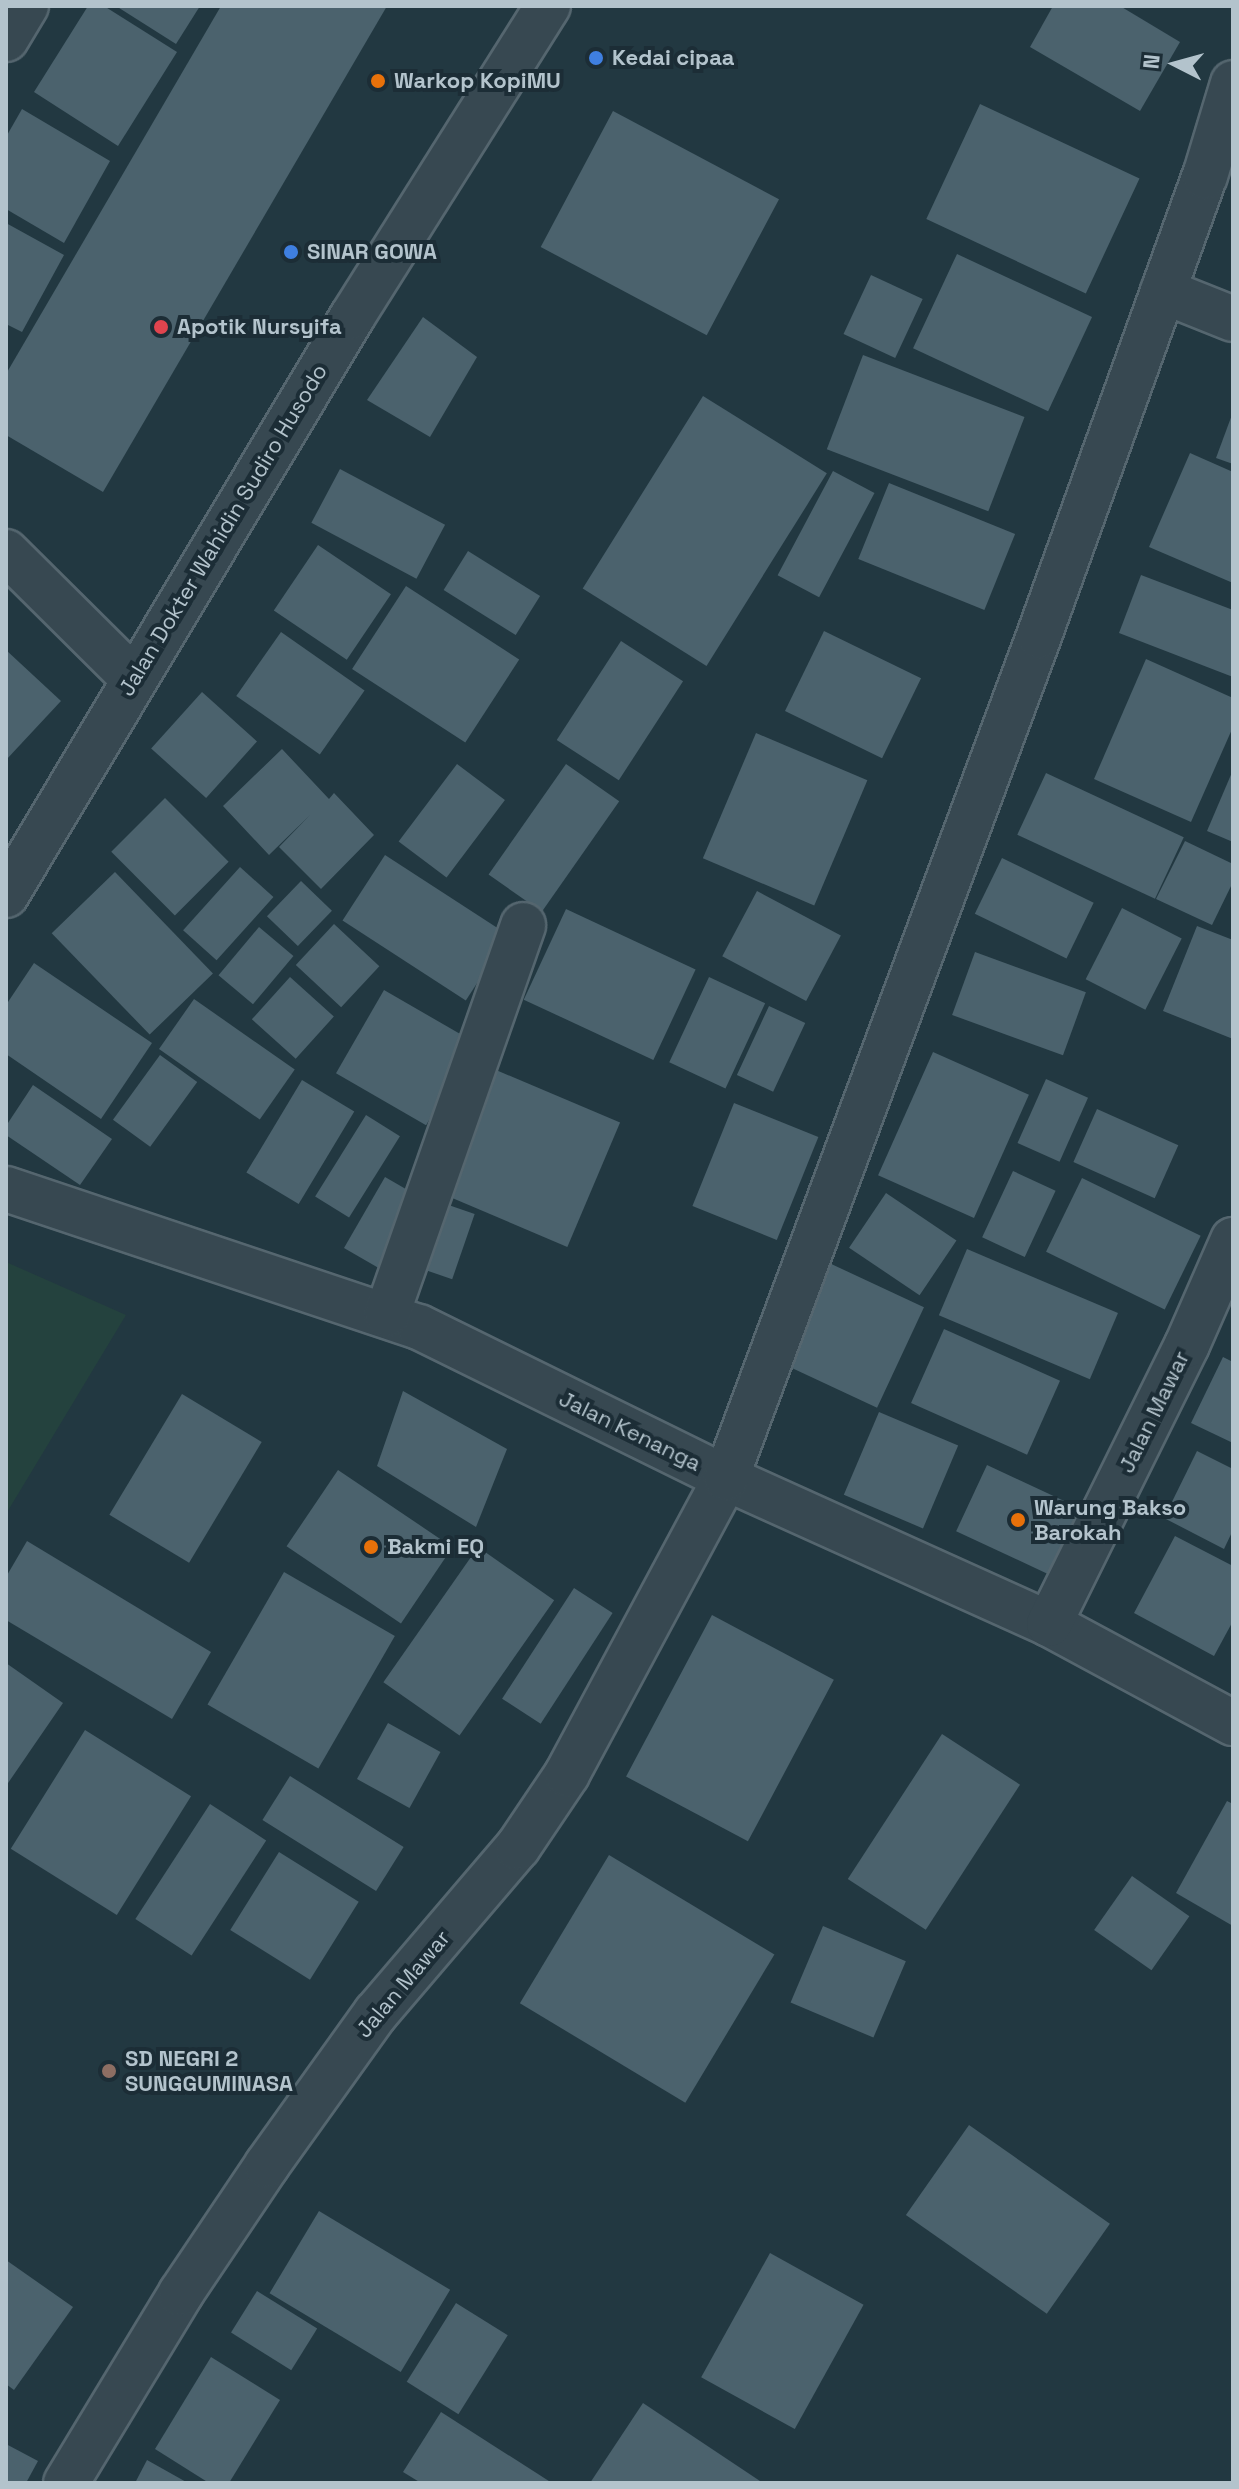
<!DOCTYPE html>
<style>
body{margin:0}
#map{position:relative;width:1239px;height:2489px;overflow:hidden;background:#223841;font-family:"Space Grotesk",sans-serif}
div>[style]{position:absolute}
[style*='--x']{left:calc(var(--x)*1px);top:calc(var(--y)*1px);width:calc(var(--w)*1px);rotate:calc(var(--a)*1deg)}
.green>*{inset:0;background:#24423e}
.building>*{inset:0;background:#4b626d;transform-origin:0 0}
.roads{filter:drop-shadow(2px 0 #55666f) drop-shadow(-2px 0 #55666f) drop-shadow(0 2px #55666f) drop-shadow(0 -2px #55666f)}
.minor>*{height:44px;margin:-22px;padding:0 22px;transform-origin:22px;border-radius:22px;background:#374851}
.tertiary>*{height:44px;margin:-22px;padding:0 22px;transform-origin:22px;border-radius:22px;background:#374851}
.dots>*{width:22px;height:22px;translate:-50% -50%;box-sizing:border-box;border:4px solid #1c2d36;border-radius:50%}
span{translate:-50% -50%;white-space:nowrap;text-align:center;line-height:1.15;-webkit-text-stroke:8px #1c2d36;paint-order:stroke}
.poi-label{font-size:22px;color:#b3c3cc;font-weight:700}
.left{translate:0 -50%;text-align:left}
.street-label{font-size:22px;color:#b3c3cc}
.frame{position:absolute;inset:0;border:8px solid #b3c3cc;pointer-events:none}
.north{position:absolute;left:1135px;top:24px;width:80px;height:80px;-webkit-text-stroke:6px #1c2d36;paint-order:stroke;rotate:276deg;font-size:22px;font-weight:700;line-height:32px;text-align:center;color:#b3c3cc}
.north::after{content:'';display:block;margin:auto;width:28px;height:36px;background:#b3c3cc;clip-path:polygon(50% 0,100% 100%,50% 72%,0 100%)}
</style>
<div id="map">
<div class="green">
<i style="clip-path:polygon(6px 1262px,126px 1315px,6px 1514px)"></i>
</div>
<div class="building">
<i style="clip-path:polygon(88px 6px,104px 6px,177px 52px,118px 146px,34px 92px)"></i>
<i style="clip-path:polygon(116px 6px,200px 6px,176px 44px)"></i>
<i style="clip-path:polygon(221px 6px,387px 6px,103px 492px,6px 435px,6px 374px)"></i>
<i style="clip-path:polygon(1053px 6px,1120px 6px,1180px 42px,1140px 111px,1030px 47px)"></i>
<i style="left:980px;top:104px;width:176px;height:127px;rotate:25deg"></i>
<i style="clip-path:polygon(22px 109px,110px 161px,64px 243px,6px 209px,6px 137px)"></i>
<i style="left:613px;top:111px;width:188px;height:154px;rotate:28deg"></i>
<i style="clip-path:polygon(6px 223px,64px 255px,22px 332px,6px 324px)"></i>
<i style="left:957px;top:254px;width:149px;height:104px;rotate:25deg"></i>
<i style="left:871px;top:275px;width:57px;height:65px;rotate:25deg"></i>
<i style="clip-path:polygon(423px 317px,477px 357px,430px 437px,367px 400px)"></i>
<i style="left:863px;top:355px;width:173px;height:101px;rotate:21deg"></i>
<i style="left:703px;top:396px;width:146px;height:227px;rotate:32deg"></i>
<i style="clip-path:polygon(1233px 412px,1233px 464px,1216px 458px)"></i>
<i style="clip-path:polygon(1190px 453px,1233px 472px,1233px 583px,1149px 547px)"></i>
<i style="left:340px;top:469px;width:119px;height:61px;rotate:28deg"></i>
<i style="left:833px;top:471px;width:47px;height:118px;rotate:28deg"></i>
<i style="left:889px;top:483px;width:136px;height:82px;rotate:22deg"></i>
<i style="left:318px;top:545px;width:88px;height:79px;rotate:34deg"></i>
<i style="left:468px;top:551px;width:85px;height:46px;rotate:32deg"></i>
<i style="clip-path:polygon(1141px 575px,1233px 610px,1233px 677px,1119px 633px)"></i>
<i style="left:406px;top:586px;width:135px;height:99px;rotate:33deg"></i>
<i style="left:824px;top:631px;width:108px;height:89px;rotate:26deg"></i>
<i style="left:281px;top:632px;width:102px;height:78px;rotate:35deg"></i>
<i style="left:621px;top:641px;width:74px;height:118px;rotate:33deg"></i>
<i style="clip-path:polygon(6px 650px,61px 701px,6px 760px)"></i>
<i style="clip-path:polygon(1146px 659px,1233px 698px,1233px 727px,1191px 822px,1094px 779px)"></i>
<i style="left:202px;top:692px;width:74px;height:76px;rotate:42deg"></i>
<i style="left:756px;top:733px;width:121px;height:136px;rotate:23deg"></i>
<i style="clip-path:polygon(282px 749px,329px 799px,334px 793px,374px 835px,321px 889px,279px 847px,310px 815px,269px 855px,223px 806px)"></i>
<i style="left:457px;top:764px;width:60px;height:97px;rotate:37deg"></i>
<i style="left:566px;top:764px;width:65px;height:135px;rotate:35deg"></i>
<i style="clip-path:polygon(1233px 770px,1233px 842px,1207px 831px)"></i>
<i style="left:1046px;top:773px;width:152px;height:68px;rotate:25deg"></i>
<i style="left:165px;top:798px;width:90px;height:76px;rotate:45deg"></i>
<i style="clip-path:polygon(1185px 841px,1233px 864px,1233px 882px,1212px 925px,1156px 899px)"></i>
<i style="left:385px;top:855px;width:147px;height:78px;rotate:33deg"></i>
<i style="left:1002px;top:858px;width:102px;height:62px;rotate:26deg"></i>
<i style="left:240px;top:867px;width:45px;height:85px;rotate:42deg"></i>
<i style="left:115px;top:872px;width:141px;height:88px;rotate:46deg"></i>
<i style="left:301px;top:881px;width:43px;height:49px;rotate:44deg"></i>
<i style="left:757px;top:891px;width:95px;height:74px;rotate:28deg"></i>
<i style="left:1122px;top:908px;width:67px;height:80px;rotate:27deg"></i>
<i style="left:566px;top:909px;width:143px;height:100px;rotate:25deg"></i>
<i style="left:334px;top:924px;width:62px;height:56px;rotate:43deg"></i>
<i style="clip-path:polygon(1197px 926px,1233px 940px,1233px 1039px,1163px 1011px)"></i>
<i style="left:259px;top:927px;width:45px;height:63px;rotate:40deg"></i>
<i style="left:975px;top:952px;width:118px;height:67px;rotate:20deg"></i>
<i style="clip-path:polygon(34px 963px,152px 1043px,101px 1119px,6px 1054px,6px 1005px)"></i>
<i style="left:290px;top:977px;width:59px;height:57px;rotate:42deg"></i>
<i style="left:709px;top:977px;width:62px;height:94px;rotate:25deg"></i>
<i style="left:384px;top:990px;width:104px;height:96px;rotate:30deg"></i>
<i style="left:194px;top:999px;width:123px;height:61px;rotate:35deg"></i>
<i style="left:769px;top:1006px;width:40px;height:76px;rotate:25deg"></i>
<i style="left:933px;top:1052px;width:105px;height:135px;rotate:24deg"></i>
<i style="left:160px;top:1055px;width:46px;height:80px;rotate:36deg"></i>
<i style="left:482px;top:1064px;width:150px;height:135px;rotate:23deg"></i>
<i style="left:1046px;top:1079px;width:46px;height:70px;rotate:24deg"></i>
<i style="left:302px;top:1080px;width:61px;height:108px;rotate:31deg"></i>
<i style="clip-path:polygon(33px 1085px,112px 1139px,80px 1185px,6px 1135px,6px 1126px)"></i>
<i style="left:734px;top:1103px;width:91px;height:111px;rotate:22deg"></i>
<i style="left:1097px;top:1109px;width:89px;height:58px;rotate:24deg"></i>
<i style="left:366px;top:1115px;width:40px;height:96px;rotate:32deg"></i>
<i style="left:1013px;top:1171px;width:47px;height:73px;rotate:25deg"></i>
<i style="left:385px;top:1177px;width:46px;height:82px;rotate:30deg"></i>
<i style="left:1082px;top:1178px;width:132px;height:82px;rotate:26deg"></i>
<i style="left:886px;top:1193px;width:85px;height:66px;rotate:34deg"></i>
<i style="left:434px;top:1200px;width:43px;height:69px;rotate:19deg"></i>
<i style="left:967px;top:1249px;width:164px;height:72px;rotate:23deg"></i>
<i style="left:827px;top:1262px;width:107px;height:111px;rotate:25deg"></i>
<i style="left:944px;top:1329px;width:127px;height:81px;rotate:24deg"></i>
<i style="clip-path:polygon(1223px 1357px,1233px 1362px,1233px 1443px,1191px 1423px)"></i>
<i style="clip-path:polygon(403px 1391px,507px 1449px,476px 1527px,377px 1466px)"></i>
<i style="left:182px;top:1394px;width:93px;height:141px;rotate:31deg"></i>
<i style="left:879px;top:1412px;width:86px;height:90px;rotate:23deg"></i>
<i style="clip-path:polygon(1197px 1451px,1233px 1469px,1233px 1530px,1224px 1549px,1164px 1518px)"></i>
<i style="left:987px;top:1465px;width:103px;height:73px;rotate:25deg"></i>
<i style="left:338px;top:1470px;width:138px;height:92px;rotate:34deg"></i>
<i style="clip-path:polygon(1175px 1536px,1233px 1566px,1233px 1621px,1214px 1656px,1134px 1613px)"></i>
<i style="clip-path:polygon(27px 1541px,211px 1652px,172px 1719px,6px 1620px,6px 1577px)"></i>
<i style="left:478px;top:1547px;width:93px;height:165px;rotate:35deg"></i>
<i style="left:284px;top:1572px;width:128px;height:153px;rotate:30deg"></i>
<i style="left:574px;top:1588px;width:46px;height:132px;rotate:33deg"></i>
<i style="left:712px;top:1615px;width:138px;height:183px;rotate:28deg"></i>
<i style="clip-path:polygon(6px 1663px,63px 1703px,6px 1786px)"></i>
<i style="left:388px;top:1723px;width:60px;height:64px;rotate:29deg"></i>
<i style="left:85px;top:1730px;width:125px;height:140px;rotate:32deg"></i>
<i style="left:942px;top:1734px;width:93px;height:173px;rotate:33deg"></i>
<i style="left:290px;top:1776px;width:134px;height:52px;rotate:32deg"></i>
<i style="clip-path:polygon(1227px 1801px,1233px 1804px,1233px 1926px,1176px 1893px)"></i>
<i style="left:210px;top:1804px;width:67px;height:137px;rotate:33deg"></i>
<i style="left:279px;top:1852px;width:94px;height:92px;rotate:32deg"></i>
<i style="left:609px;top:1855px;width:193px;height:173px;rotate:31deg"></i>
<i style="left:1132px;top:1876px;width:70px;height:66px;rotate:35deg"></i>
<i style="left:823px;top:1926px;width:90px;height:83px;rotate:23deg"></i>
<i style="left:969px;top:2125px;width:172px;height:110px;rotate:35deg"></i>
<i style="left:319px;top:2211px;width:153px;height:96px;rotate:31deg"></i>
<i style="left:770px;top:2253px;width:107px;height:142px;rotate:29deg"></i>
<i style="clip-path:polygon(6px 2260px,73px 2307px,14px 2390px,6px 2384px)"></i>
<i style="left:257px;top:2291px;width:71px;height:49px;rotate:32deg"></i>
<i style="left:456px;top:2303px;width:61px;height:93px;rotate:32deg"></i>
<i style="clip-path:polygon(211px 2357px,280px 2400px,229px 2483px,209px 2483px,155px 2449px)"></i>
<i style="clip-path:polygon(643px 2403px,760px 2481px,759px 2483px,590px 2483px)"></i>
<i style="clip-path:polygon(441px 2412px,552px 2483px,421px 2483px,403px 2472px)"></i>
<i style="clip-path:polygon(6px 2444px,38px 2461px,26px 2483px,6px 2483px)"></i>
<i style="clip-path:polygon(147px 2460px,188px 2483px,135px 2483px)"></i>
</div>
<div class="roads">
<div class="minor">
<i style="--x:6;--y:39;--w:39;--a:-59"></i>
<i style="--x:1163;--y:291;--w:75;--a:21.8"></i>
<i style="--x:6;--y:552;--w:179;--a:44.8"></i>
<i style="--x:6;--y:1189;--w:435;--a:18.5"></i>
<i style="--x:419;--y:1327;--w:342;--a:26.2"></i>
<i style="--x:726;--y:1478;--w:354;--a:24.3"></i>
<i style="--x:1049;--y:1624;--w:209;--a:28.3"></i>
<i style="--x:387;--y:1314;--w:412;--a:-70.7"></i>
<i style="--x:1049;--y:1624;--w:311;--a:-63.7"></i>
<i style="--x:1187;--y:1345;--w:115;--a:-66.3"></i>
<i style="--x:66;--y:2483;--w:222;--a:-58.8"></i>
<i style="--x:181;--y:2293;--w:154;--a:-56.1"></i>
<i style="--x:267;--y:2165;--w:187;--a:-54.4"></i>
<i style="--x:376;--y:2013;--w:218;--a:-49.5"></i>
<i style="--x:518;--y:1847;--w:88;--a:-56.1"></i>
<i style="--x:567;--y:1774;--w:336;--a:-61.8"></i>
<i style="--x:726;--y:1478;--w:898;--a:-69.61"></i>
<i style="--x:1039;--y:636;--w:489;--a:-70.2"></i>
<i style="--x:1205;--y:176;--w:97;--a:-73.2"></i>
</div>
<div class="tertiary">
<i style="--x:6;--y:895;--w:674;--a:-59.09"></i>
<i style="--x:352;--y:317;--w:368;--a:-57.8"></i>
</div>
</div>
<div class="dots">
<i style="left:596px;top:58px;background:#3f7fe0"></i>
<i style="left:378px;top:81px;background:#e8710a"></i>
<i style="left:291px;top:252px;background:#3f7fe0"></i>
<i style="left:161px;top:327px;background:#e0444e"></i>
<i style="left:1018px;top:1520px;background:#e8710a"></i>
<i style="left:371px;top:1547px;background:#e8710a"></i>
<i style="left:109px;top:2071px;background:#8d6e63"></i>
</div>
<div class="poi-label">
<span class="left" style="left:612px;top:58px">Kedai cipaa</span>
<span class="left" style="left:394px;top:81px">Warkop KopiMU</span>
<span class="left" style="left:307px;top:252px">SINAR GOWA</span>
<span class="left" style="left:177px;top:327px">Apotik Nursyifa</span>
<span class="left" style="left:1034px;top:1520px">Warung Bakso<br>Barokah</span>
<span class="left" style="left:387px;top:1547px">Bakmi EQ</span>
<span class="left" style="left:125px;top:2071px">SD NEGRI 2<br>SUNGGUMINASA</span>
</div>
<div class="street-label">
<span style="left:223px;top:530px;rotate:-59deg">Jalan Dokter Wahidin Sudiro Husodo</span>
<span style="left:1154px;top:1412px;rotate:-64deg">Jalan Mawar</span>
<span style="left:630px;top:1431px;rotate:26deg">Jalan Kenanga</span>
<span style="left:403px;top:1984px;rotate:-50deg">Jalan Mawar</span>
</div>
<div class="frame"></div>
<div class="north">N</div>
</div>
